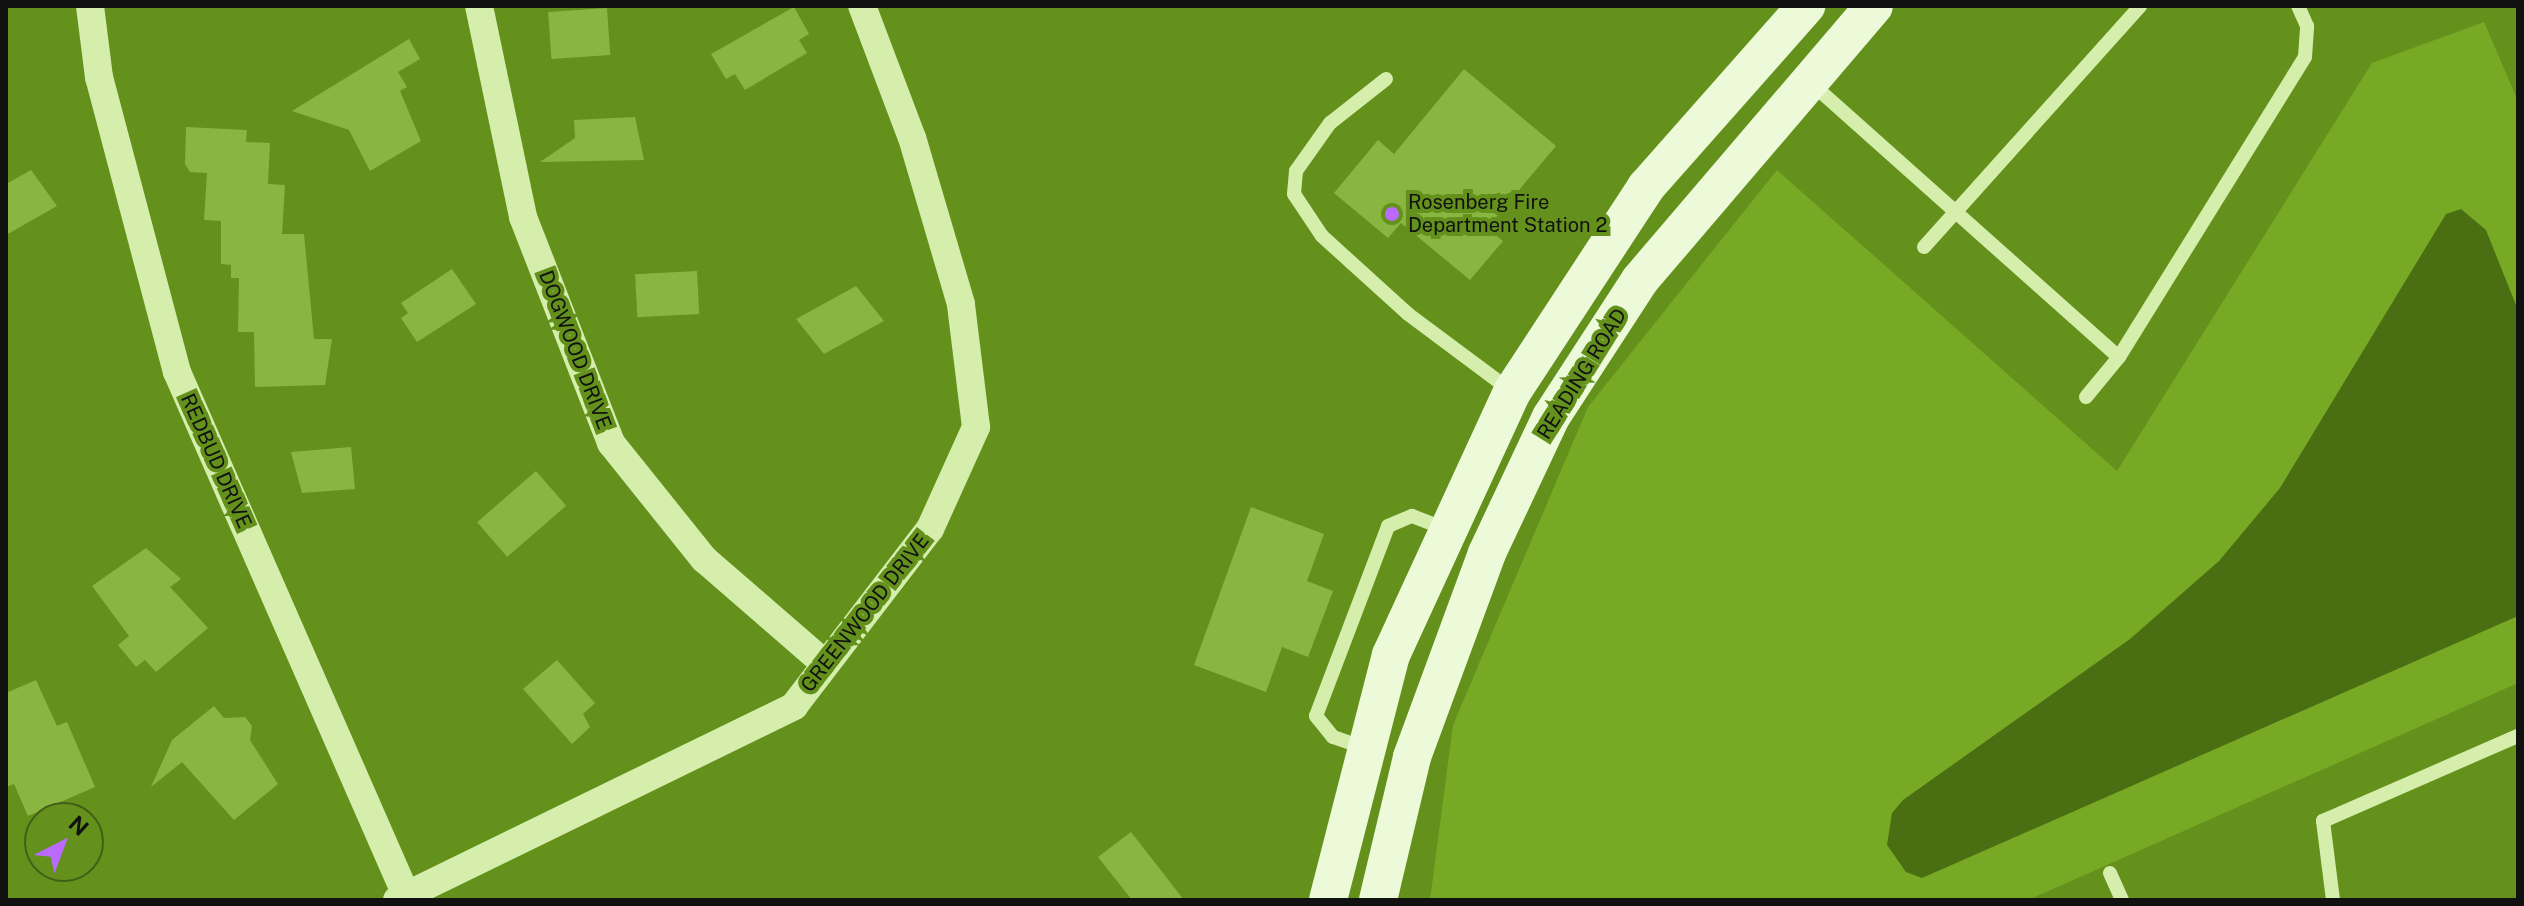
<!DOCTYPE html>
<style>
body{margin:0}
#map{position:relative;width:2524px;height:906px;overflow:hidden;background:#63911c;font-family:"Public Sans",sans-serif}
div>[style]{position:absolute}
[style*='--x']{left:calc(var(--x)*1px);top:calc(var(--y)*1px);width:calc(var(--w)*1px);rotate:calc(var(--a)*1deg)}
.green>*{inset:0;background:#77a925}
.water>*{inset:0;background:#4a6f13}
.building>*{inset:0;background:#89b640;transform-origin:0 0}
.service>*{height:14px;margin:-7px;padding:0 7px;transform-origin:7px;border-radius:7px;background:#d5eeac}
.minor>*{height:28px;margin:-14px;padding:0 14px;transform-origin:14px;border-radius:14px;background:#d5eeac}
.secondary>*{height:38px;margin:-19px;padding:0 19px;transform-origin:19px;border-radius:19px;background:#edfad9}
.dots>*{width:22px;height:22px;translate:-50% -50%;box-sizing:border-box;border:4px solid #63911c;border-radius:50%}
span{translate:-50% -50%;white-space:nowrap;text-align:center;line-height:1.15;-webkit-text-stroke:8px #63911c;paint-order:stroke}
.poi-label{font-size:20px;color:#111}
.left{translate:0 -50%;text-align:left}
.street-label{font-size:20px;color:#111}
.frame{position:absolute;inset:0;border:8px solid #111;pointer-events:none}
.north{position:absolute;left:24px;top:802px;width:80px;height:80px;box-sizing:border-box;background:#63911c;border:2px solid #425e18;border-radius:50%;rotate:42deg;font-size:22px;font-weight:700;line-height:32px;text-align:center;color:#111}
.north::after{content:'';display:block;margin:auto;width:28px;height:36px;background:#ba6afe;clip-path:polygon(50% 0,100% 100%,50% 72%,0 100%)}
</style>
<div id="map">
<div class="green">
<i style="clip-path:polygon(2484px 22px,2518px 101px,2518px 683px,2028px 900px,1430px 900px,1453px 725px,1588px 407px,1777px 170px,2117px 471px,2372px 63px)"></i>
</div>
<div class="water">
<i style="clip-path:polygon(2461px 209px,2486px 230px,2518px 310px,2518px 616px,1922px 878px,1906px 872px,1887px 845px,1892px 813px,1903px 800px,2130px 639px,2219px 561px,2280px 488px,2446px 214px)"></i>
</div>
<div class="building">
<i style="clip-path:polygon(794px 7px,809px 34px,799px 40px,807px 53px,745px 90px,735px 74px,726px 79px,711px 54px)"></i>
<i style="left:607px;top:8px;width:47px;height:59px;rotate:86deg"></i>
<i style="clip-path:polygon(409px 39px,420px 59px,398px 72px,407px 87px,400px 91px,421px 141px,370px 171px,349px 130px,292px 111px)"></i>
<i style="clip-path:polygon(1464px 69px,1556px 146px,1487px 228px,1503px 241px,1470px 280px,1401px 223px,1388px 238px,1334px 193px,1378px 140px,1394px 154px)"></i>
<i style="clip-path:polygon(635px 117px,644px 160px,540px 162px,575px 138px,574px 120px)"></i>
<i style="clip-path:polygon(186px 127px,247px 130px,246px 142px,270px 143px,268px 184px,285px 185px,282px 234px,304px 234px,314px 339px,332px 339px,325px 385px,255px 387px,254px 332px,238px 332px,239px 278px,231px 278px,231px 265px,221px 264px,221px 221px,204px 220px,207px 173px,190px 172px,185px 164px)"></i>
<i style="clip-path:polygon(31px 170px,57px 206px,6px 235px,6px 184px)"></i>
<i style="clip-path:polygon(452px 269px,476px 304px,417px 342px,401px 318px,408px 313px,401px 303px)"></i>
<i style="left:697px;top:271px;width:43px;height:62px;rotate:87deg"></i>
<i style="clip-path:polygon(856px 286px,884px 321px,824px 354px,796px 319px)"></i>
<i style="clip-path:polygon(351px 447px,355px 489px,302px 493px,291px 452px)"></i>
<i style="left:536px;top:471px;width:46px;height:78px;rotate:49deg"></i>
<i style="clip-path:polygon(1251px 507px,1324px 534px,1307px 581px,1333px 591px,1308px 657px,1282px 647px,1266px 692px,1194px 665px)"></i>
<i style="clip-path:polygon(146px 548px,181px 579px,170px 587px,208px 628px,156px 672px,145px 660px,136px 667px,118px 645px,129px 636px,92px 586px)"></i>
<i style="clip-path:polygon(557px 660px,595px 703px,583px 714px,590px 727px,572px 744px,523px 689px)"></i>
<i style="clip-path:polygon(36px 680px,57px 726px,67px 722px,95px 787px,28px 816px,14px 784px,6px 787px,6px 693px)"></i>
<i style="clip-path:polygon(214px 706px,224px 718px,245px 717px,252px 726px,250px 740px,278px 784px,234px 820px,182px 762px,151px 787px,172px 740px)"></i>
<i style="clip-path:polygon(1131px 832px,1184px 900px,1132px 900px,1098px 857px)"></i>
</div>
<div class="service">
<i style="--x:1386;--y:79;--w:71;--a:141.8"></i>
<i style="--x:1330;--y:123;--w:59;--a:125.3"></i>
<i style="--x:1296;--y:171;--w:23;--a:95"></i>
<i style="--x:1294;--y:194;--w:50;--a:56.3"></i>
<i style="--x:1322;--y:236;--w:116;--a:42.2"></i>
<i style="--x:1408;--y:314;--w:127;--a:36.7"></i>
<i style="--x:1811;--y:83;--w:412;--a:41.7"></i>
<i style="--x:1924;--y:247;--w:324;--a:-48.1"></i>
<i style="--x:2086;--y:397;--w:52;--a:-50.5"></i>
<i style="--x:2119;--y:357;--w:353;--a:-58.2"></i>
<i style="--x:2305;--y:57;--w:31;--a:-86"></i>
<i style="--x:2307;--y:26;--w:22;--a:-114"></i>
<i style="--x:1365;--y:748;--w:34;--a:-161"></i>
<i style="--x:1333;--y:737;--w:27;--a:-129"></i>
<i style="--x:1316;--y:716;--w:203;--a:-69.2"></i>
<i style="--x:1388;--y:526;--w:26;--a:-23"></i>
<i style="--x:1412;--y:516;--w:39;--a:21"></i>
<i style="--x:2110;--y:873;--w:30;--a:66"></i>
<i style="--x:2333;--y:900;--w:80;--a:-97.2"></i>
<i style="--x:2323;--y:821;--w:213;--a:-23.6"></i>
</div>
<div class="minor">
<i style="--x:90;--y:6;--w:72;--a:82.8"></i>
<i style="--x:99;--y:77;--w:305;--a:75.2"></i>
<i style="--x:177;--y:372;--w:571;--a:66.35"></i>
<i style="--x:479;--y:6;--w:216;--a:78.2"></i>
<i style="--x:523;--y:217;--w:243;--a:68.7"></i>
<i style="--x:611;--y:443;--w:149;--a:51.3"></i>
<i style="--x:704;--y:559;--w:157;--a:40.9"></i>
<i style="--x:397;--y:900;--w:442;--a:-26"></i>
<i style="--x:794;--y:706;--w:223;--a:-52.5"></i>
<i style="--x:930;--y:529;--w:112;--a:-65.7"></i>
<i style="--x:976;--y:427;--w:124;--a:-97"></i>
<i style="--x:961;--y:304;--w:173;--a:-106.4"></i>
<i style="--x:912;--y:138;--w:141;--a:-110.7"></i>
</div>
<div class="secondary">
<i style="--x:1328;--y:900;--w:253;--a:-75.6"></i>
<i style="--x:1391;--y:655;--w:289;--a:-65.3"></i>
<i style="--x:1512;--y:392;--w:245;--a:-56.8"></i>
<i style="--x:1646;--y:187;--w:242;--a:-48.5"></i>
<i style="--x:1378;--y:900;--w:147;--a:-76.6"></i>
<i style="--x:1412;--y:757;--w:217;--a:-69.8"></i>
<i style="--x:1487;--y:553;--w:150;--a:-64.8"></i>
<i style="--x:1551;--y:417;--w:163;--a:-57"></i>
<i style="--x:1640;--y:280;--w:360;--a:-49.5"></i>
</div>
<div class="dots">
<i style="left:1392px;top:214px;background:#ba6afe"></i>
</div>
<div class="poi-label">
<span class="left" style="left:1408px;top:214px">Rosenberg Fire<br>Department Station 2</span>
</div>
<div class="street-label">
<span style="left:575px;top:350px;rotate:69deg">DOGWOOD DRIVE</span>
<span style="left:1582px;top:374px;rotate:-58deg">READING ROAD</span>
<span style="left:216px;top:461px;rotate:66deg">REDBUD DRIVE</span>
<span style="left:865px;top:613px;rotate:-52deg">GREENWOOD DRIVE</span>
</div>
<div class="frame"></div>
<div class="north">N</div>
</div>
